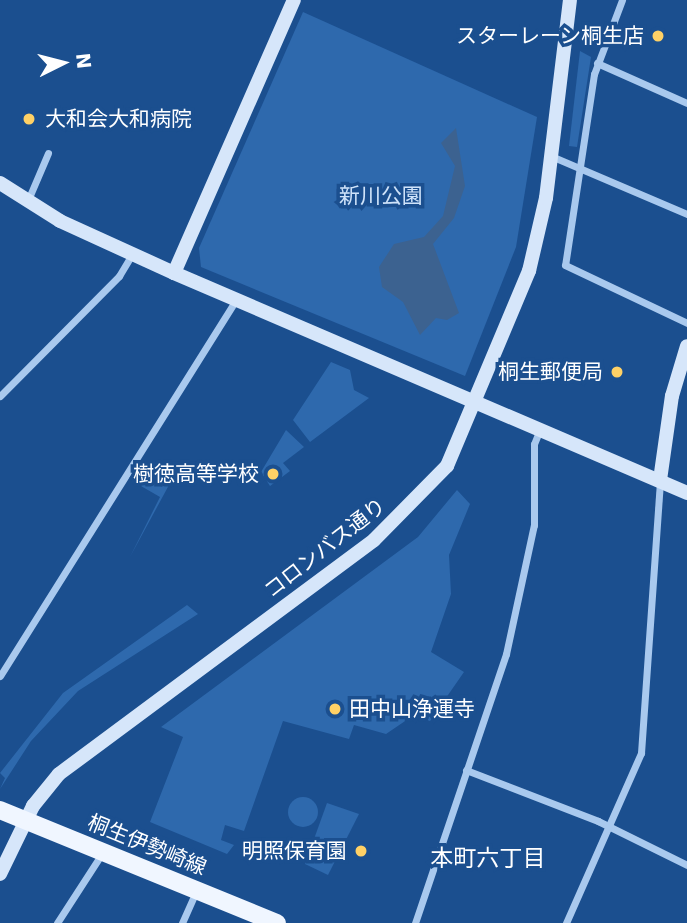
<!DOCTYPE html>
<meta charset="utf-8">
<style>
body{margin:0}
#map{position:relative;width:687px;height:923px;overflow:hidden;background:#1b4f8f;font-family:"DejaVu Sans","Noto Sans JP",sans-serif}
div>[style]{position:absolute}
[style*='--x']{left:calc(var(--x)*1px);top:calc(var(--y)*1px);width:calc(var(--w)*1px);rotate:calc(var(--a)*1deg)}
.green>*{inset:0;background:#2e69ad}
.round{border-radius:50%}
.water>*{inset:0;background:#3c6290}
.street>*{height:7px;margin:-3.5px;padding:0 3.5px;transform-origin:3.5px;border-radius:3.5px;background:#a9c9ee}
.secondary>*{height:14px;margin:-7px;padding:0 7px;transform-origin:7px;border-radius:7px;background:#d6e6fa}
.primary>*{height:18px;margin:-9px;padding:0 9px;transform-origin:9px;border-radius:9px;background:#f0f6ff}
.dots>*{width:19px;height:19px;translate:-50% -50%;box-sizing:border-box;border:4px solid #1b4f8f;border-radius:50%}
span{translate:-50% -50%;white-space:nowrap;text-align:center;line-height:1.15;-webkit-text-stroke:7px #1b4f8f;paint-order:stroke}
.poi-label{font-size:21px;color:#fff}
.right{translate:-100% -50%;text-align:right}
.left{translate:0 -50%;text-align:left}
.park-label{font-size:21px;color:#cfe3fa}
.street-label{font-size:21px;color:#fff}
.neighbourhood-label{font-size:23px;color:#fff}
.north{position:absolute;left:28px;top:28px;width:70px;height:70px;-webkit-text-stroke:5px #1b4f8f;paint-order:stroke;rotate:84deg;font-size:19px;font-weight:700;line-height:28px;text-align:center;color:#fff}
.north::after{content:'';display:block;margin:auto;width:24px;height:32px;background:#fff;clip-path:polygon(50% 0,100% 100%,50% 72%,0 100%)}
</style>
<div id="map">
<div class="green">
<i style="clip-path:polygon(303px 12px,537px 117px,516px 247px,465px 376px,201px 267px,199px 248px)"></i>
<i style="clip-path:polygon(580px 51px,591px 57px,577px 147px,569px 146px)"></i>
<i style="clip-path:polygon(331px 362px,350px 370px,354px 390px,369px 398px,310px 442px,293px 420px)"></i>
<i style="clip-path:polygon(286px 430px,304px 447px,283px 463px,290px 471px,270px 486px,261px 472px)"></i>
<i style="clip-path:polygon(144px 465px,169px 485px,130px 557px,160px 497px,134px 482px)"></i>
<i style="clip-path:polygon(457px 490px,470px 504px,449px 555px,451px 594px,431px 652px,464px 672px,430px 721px,414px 715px,386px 734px,354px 725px,349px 739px,283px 721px,244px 831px,225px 825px,221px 840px,234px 845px,227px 854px,150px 822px,183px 737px,161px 727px,418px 537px)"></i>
<i style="clip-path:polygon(187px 605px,198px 614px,78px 691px,31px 741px,0 789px,5px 778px,0 773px,63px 693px)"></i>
<i class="round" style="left:288px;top:797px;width:30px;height:30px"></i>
<i style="clip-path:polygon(327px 803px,359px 814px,328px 875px,305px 864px)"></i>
</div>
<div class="water">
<i style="clip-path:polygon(456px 128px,465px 186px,454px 218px,433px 244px,459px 313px,447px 320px,436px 318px,420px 335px,403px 302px,382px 287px,379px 267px,394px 244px,424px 237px,443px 216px,455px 166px,441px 143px)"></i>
</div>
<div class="street">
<i style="--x:622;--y:0;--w:79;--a:110.7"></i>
<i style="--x:594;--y:74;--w:193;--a:98.6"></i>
<i style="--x:565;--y:265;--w:135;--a:25.4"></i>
<i style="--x:597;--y:63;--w:98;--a:24"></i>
<i style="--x:551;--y:156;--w:148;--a:23.1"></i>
<i style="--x:28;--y:200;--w:51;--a:-66.9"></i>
<i style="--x:0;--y:396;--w:169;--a:-45.2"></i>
<i style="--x:119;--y:276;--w:26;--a:-59"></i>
<i style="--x:0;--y:676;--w:444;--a:-57.9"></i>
<i style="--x:466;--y:770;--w:142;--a:21.1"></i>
<i style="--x:598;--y:821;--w:99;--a:26.3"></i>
<i style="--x:57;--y:923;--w:85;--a:-57.1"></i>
<i style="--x:182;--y:923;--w:34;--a:-66"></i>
<i style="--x:415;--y:923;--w:284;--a:-71.3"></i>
<i style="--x:506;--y:654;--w:132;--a:-77.8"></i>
<i style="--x:534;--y:525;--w:81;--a:-90"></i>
<i style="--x:534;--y:444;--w:16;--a:-68"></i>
<i style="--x:566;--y:923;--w:186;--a:-66.2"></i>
<i style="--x:641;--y:753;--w:271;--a:-86"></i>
</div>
<div class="secondary">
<i style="--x:0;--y:183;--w:71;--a:32.3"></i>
<i style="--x:60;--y:221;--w:125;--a:24.5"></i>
<i style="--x:174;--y:273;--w:558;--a:23.21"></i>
<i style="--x:174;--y:273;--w:298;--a:-66.3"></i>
<i style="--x:660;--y:480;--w:85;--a:-81.9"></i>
<i style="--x:672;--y:396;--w:52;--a:-73.3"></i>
<i style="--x:0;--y:874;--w:76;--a:-64.1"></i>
<i style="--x:33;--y:806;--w:41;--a:-50.9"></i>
<i style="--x:59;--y:774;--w:392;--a:-36.6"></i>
<i style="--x:374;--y:540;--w:104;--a:-45.4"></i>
<i style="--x:447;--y:466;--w:212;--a:-67.2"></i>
<i style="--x:529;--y:271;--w:75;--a:-76.9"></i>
<i style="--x:546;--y:198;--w:199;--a:-83.1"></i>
</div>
<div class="primary">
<i style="--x:0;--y:810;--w:299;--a:22.2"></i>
</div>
<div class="dots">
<i style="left:658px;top:36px;background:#ffd166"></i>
<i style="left:29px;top:119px;background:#ffd166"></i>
<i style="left:617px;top:372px;background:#ffd166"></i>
<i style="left:273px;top:474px;background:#ffd166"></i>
<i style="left:335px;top:709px;background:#ffd166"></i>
<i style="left:361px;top:851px;background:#ffd166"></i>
</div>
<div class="poi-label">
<span class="right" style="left:644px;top:36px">スターレーン桐生店</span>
<span class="left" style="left:45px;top:119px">大和会大和病院</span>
<span class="right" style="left:603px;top:372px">桐生郵便局</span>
<span class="right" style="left:259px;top:474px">樹徳高等学校</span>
<span class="left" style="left:349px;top:709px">田中山浄運寺</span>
<span class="right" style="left:347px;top:851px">明照保育園</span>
</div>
<div class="park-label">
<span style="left:381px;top:196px">新川公園</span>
</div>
<div class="street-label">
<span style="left:325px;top:548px;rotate:-38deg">コロンバス通り</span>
<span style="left:147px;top:845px;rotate:22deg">桐生伊勢崎線</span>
</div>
<div class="neighbourhood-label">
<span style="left:488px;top:858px">本町六丁目</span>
</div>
<div class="north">N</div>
</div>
